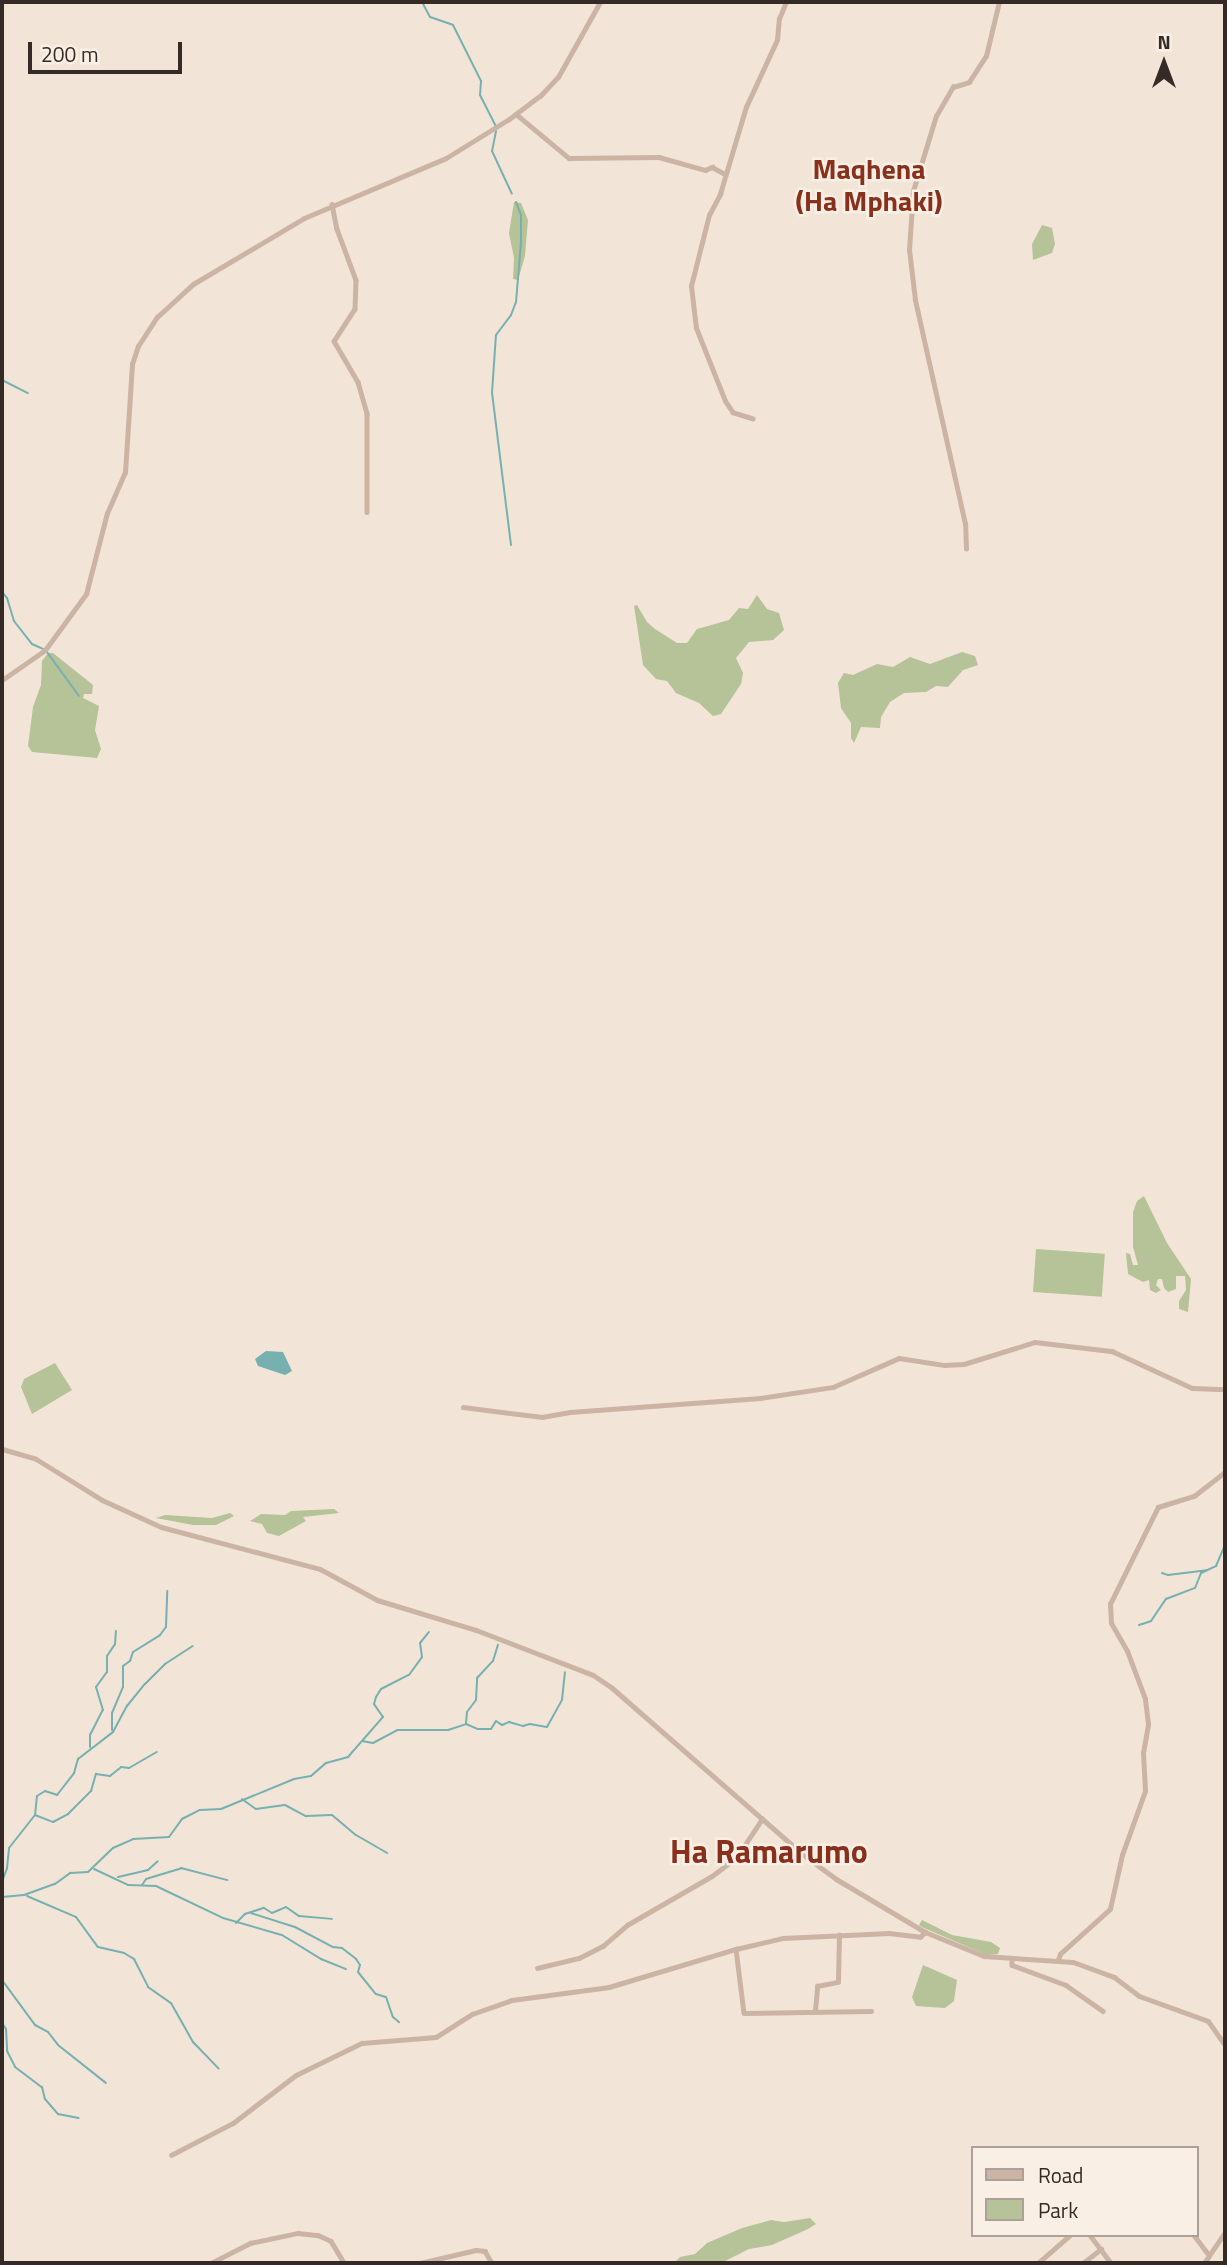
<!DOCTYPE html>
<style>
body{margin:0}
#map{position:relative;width:1227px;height:2265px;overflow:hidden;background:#f2e5d8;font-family:"Titillium Web",sans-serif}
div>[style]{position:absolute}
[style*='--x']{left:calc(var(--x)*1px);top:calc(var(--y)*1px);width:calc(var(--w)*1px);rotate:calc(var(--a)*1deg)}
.green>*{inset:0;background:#b6c298;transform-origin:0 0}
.water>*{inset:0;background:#76b0b0}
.stream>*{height:2px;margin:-1px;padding:0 1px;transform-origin:1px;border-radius:1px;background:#76b0b0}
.minor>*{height:4.5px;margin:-2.25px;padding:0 2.25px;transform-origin:2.25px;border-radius:2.25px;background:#cbb4a4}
.tertiary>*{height:5px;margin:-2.5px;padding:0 2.5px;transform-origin:2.5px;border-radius:2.5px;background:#cbb4a4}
span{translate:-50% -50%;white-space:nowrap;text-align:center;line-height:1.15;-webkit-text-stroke:5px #faefe5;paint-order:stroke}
.quarter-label{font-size:28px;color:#88301c;font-weight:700}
.district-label{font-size:32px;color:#88301c;font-weight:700}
.frame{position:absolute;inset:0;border:4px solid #362a26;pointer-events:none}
.legend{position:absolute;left:971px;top:2146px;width:228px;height:91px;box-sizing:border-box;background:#faefe5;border:2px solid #aca099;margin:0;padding:9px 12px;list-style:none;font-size:21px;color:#362a26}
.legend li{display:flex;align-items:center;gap:14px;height:35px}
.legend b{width:35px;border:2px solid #aca099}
.north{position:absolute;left:1129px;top:28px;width:70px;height:70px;-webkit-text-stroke:5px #faefe5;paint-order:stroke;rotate:0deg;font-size:19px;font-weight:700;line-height:28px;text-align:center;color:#362a26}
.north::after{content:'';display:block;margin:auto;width:24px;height:32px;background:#362a26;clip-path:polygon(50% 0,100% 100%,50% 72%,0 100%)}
.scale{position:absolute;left:28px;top:42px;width:154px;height:32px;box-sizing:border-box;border:4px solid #362a26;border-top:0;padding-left:9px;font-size:21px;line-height:24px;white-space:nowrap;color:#362a26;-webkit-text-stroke:5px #faefe5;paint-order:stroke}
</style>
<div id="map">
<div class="green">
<i style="clip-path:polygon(514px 202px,521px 203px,528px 220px,525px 256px,518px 280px,513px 279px,514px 258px,509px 233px)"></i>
<i style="clip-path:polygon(1042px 225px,1052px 228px,1055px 244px,1052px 253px,1033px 260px,1032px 244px)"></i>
<i style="clip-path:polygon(757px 595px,767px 609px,779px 613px,784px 630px,773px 640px,749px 642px,736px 658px,743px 673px,741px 684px,721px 714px,713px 716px,699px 703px,676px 693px,667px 681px,656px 679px,643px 665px,634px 606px,637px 605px,647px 622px,655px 629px,677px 643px,687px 643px,697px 629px,729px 620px,739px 608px,748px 609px)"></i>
<i style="clip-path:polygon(962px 652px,975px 656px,978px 665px,963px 670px,948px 687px,936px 686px,926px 692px,904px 693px,890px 702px,881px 717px,880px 728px,861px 727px,854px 743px,851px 738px,851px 723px,841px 708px,838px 683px,844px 673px,853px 675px,877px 664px,893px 667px,910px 657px,930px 664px)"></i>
<i style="clip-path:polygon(48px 653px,53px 653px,93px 685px,92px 694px,84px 694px,83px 698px,99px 706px,95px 730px,101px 749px,97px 758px,32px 752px,28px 746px,33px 707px,41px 685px,42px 661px)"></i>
<i style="clip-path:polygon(1144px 1196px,1167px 1243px,1191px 1279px,1188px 1312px,1179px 1309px,1179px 1301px,1186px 1290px,1185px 1276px,1176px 1276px,1176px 1289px,1168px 1292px,1164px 1288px,1162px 1279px,1158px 1279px,1156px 1285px,1161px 1290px,1156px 1293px,1150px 1290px,1149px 1280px,1143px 1282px,1128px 1274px,1126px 1253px,1130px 1254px,1133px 1265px,1138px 1265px,1133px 1247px,1133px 1212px,1137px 1201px)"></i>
<i style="left:1036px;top:1249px;width:69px;height:43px;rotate:4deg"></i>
<i style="clip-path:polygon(55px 1363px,72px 1390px,32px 1414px,21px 1387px,24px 1379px)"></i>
<i style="clip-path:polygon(334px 1509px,339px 1513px,303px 1517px,306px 1521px,279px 1536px,267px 1533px,262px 1524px,250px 1521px,261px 1514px,285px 1515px,291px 1511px)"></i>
<i style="clip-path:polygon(230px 1513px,234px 1516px,216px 1525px,193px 1525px,156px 1518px,165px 1515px,212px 1518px)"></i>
<i style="clip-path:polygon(922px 1920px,952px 1935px,991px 1942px,1000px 1948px,998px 1954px,987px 1955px,924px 1928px,919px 1925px)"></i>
<i style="clip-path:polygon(923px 1965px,957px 1980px,954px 2001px,945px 2008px,916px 2006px,912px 1997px)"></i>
<i style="clip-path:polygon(810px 2218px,816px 2224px,808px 2229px,772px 2245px,749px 2249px,721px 2263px,674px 2263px,680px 2257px,695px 2254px,707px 2243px,742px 2228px,771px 2220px,784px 2222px)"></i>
</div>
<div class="water">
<i style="clip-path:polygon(266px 1351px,283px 1352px,292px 1371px,285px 1375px,258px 1366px,255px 1359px)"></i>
</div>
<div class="stream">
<i style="--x:422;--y:2;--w:17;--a:62"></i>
<i style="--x:430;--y:17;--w:24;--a:19"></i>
<i style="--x:453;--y:25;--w:63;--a:63.4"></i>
<i style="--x:481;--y:81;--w:14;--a:94"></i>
<i style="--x:480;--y:95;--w:35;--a:63"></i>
<i style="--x:496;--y:131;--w:20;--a:101"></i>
<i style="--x:492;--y:151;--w:47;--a:65.1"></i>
<i style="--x:2;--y:380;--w:29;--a:27"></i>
<i style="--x:511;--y:545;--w:153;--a:-97.1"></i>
<i style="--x:492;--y:393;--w:58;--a:-86.1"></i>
<i style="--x:496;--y:335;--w:25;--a:-53"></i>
<i style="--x:511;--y:315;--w:14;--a:-69"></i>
<i style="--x:516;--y:302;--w:60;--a:-85.2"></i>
<i style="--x:521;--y:242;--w:27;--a:-90"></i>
<i style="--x:521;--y:215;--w:14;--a:-111"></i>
<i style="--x:2;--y:592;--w:8;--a:50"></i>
<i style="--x:7;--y:598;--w:24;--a:73"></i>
<i style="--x:14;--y:621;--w:29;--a:52"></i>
<i style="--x:32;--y:644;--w:12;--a:24"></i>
<i style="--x:47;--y:652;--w:54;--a:54"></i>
<i style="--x:1162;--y:1573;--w:6;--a:18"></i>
<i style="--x:1168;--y:1575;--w:39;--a:-7"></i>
<i style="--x:1139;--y:1625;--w:13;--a:-18"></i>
<i style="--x:1151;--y:1621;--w:27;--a:-56"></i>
<i style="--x:1166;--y:1599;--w:31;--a:-21"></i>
<i style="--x:1195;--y:1588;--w:16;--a:-68"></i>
<i style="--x:1201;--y:1573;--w:17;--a:-25"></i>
<i style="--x:1216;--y:1566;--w:23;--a:-67"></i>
<i style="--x:466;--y:1723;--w:11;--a:-85"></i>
<i style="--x:467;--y:1712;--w:15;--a:-53"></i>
<i style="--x:476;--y:1700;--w:22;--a:-87"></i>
<i style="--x:477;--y:1678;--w:23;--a:-47"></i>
<i style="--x:493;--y:1661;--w:17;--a:-73"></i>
<i style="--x:112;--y:1730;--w:17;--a:-90"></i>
<i style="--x:112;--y:1713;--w:28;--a:-67"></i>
<i style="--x:123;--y:1687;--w:21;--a:-90"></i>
<i style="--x:123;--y:1666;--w:9;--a:-36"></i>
<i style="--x:130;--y:1661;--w:9;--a:-72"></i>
<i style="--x:133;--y:1652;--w:32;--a:-32"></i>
<i style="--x:160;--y:1635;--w:10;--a:-53"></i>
<i style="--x:166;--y:1627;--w:36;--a:-88"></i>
<i style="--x:362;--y:1741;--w:32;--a:-49"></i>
<i style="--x:383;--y:1717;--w:16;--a:-125"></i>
<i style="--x:374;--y:1704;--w:7;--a:-74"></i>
<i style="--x:376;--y:1697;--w:9;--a:-58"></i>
<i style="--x:381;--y:1689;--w:31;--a:-27"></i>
<i style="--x:409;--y:1675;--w:22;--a:-54"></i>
<i style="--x:422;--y:1657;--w:14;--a:-98"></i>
<i style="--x:420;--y:1643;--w:14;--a:-51"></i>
<i style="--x:90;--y:1747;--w:12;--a:-90"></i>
<i style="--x:90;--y:1735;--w:28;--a:-63"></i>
<i style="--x:103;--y:1710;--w:24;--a:-107"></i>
<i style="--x:96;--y:1687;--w:19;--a:-54"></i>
<i style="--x:107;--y:1672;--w:16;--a:-90"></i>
<i style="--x:107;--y:1656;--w:14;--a:-56"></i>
<i style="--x:115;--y:1644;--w:13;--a:-86"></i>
<i style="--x:242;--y:1799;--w:17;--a:36"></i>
<i style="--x:256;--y:1809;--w:29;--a:-8"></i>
<i style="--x:285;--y:1805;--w:24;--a:28"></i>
<i style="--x:306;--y:1816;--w:26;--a:-2"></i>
<i style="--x:332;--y:1815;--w:31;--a:40"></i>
<i style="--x:356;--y:1835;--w:36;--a:30"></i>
<i style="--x:35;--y:1815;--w:19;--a:21"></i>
<i style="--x:53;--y:1822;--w:17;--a:-28"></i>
<i style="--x:68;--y:1814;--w:33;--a:-45"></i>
<i style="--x:91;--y:1791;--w:18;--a:-74"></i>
<i style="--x:96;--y:1774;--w:14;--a:8"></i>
<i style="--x:110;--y:1776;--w:14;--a:-39"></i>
<i style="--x:121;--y:1767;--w:8;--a:7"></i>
<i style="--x:129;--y:1768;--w:32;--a:-30"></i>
<i style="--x:94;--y:1869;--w:38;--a:25"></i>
<i style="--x:128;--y:1885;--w:28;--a:2"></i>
<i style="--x:156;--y:1886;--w:74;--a:25.5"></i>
<i style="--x:223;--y:1918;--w:61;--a:16.1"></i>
<i style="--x:282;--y:1935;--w:46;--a:31.6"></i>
<i style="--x:321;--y:1959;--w:27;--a:22"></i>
<i style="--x:118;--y:1877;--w:31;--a:-13"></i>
<i style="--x:148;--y:1870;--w:13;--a:-42"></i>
<i style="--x:2;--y:1882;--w:15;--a:-70"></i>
<i style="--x:7;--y:1868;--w:20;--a:-84"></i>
<i style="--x:9;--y:1848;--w:42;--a:-51.8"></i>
<i style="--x:35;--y:1815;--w:19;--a:-84"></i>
<i style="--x:37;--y:1796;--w:9;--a:-32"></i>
<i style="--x:45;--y:1791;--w:13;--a:18"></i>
<i style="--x:57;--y:1795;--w:28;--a:-52"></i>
<i style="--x:74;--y:1773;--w:15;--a:-74"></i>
<i style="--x:78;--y:1759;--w:44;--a:-37.6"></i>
<i style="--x:113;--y:1732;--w:30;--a:-62"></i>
<i style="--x:127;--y:1706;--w:28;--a:-51"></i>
<i style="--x:145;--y:1684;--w:28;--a:-45"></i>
<i style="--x:165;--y:1664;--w:33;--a:-33"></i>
<i style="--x:142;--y:1885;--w:7;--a:-56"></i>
<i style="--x:146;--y:1879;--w:37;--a:-17"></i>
<i style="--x:181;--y:1868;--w:48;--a:14.6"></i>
<i style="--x:27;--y:1896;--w:53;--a:23.2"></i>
<i style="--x:76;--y:1917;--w:37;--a:54"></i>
<i style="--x:98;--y:1947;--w:27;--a:13"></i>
<i style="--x:124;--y:1953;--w:12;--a:31"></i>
<i style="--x:134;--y:1959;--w:31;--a:63"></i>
<i style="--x:148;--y:1987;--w:28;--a:35"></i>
<i style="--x:171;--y:2003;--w:45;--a:60.6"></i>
<i style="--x:193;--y:2042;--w:37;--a:46"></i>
<i style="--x:2;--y:1897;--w:22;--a:-5"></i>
<i style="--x:24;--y:1895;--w:33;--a:-20"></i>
<i style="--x:55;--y:1884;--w:19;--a:-36"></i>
<i style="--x:70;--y:1873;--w:18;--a:-3"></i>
<i style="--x:88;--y:1872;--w:35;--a:-44"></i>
<i style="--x:113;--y:1848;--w:22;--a:-24"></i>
<i style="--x:133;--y:1839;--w:36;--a:-3"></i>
<i style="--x:169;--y:1837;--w:22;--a:-54"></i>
<i style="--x:182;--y:1819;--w:20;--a:-27"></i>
<i style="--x:200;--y:1810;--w:21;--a:-3"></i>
<i style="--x:221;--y:1809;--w:79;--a:-22.3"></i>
<i style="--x:294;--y:1779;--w:17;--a:-10"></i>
<i style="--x:311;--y:1776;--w:20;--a:-41"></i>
<i style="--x:326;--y:1763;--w:23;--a:-15"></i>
<i style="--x:348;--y:1757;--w:21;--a:-49"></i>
<i style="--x:362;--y:1741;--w:11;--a:10"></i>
<i style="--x:373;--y:1743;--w:27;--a:-28"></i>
<i style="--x:397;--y:1730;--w:51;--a:0"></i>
<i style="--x:448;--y:1730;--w:19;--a:-18"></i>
<i style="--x:466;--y:1724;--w:13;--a:23"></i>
<i style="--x:478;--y:1729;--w:13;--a:0"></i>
<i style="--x:491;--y:1729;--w:9;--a:-58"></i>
<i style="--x:496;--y:1721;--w:7;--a:34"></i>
<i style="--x:502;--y:1725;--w:8;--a:-23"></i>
<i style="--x:509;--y:1722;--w:15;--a:16"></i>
<i style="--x:523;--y:1726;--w:7;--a:-16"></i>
<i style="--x:530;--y:1724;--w:17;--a:10"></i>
<i style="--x:547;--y:1727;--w:31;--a:-61"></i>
<i style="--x:562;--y:1700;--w:28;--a:-84"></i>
<i style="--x:251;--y:1913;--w:46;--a:17.7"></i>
<i style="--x:295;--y:1927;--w:43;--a:27.8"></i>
<i style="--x:333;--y:1947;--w:9;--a:6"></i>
<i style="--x:342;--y:1948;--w:18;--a:38"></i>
<i style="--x:356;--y:1959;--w:7;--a:56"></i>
<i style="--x:360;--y:1965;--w:7;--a:106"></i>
<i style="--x:358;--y:1972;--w:28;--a:51"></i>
<i style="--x:376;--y:1994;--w:10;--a:17"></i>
<i style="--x:386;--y:1997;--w:21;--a:71"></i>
<i style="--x:393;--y:2017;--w:8;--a:40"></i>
<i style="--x:236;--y:1923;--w:13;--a:-45"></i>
<i style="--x:245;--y:1914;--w:20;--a:-18"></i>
<i style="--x:264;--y:1908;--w:9;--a:32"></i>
<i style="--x:272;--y:1913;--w:15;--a:-23"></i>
<i style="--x:286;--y:1907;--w:16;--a:35"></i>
<i style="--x:299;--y:1916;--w:33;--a:5"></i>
<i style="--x:2;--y:1980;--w:56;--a:53.7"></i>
<i style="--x:35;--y:2025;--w:15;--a:28"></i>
<i style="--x:48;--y:2032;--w:16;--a:52"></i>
<i style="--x:58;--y:2045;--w:61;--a:38.4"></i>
<i style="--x:2;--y:2023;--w:7;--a:56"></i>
<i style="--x:6;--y:2029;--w:22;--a:87"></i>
<i style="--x:7;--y:2051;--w:18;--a:63"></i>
<i style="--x:15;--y:2067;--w:34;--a:37"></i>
<i style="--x:42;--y:2087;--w:12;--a:76"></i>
<i style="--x:45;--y:2099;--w:20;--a:49"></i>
<i style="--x:58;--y:2114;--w:21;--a:11"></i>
</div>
<div class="minor">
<i style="--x:516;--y:114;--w:69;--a:39.7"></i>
<i style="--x:569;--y:158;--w:90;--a:-0.6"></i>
<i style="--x:659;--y:157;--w:48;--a:15.8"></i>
<i style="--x:705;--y:170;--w:8;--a:-23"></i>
<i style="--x:712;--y:167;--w:15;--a:28"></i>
<i style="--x:332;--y:204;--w:25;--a:79"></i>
<i style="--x:337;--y:229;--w:54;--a:69.6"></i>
<i style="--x:356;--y:280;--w:29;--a:92"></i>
<i style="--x:355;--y:309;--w:38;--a:123"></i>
<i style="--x:334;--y:341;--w:48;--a:59.7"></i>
<i style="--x:358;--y:382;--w:33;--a:74"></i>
<i style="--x:367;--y:414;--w:98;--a:90"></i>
<i style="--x:753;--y:419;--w:21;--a:-163"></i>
<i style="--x:733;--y:413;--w:14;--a:-124"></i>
<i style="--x:725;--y:401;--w:79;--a:-111.7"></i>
<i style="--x:696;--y:328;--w:42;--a:-96.8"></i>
<i style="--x:691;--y:286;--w:73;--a:-75.8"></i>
<i style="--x:709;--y:215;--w:24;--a:-62"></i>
<i style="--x:720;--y:194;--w:91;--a:-73.4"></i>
<i style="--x:746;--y:107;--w:74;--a:-65.2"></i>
<i style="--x:777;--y:40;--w:21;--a:-85"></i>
<i style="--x:779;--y:19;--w:18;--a:-68"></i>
<i style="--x:966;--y:549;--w:25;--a:-92"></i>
<i style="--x:965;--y:524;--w:230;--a:-102.6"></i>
<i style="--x:915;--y:300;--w:50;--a:-96.8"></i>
<i style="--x:909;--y:250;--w:59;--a:-86.1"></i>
<i style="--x:913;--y:191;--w:78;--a:-73"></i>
<i style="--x:936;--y:116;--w:34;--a:-60"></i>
<i style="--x:953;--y:87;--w:17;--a:-17"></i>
<i style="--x:969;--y:82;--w:31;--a:-57"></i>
<i style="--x:986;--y:56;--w:56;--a:-76.5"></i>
<i style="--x:463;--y:1407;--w:80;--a:7.2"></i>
<i style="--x:542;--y:1417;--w:28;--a:-10"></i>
<i style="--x:570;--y:1412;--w:191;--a:-4.2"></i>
<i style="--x:760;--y:1398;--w:74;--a:-8.6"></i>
<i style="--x:833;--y:1387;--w:72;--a:-23.7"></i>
<i style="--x:899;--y:1358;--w:46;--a:8.8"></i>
<i style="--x:944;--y:1365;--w:20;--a:-3"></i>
<i style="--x:964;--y:1364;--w:74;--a:-17.2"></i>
<i style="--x:1035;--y:1342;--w:78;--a:6.7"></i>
<i style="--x:1112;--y:1351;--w:88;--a:24.8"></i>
<i style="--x:1192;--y:1388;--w:33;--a:2"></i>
<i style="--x:736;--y:1949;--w:64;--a:82.9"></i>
<i style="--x:744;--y:2013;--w:127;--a:-0.9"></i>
<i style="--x:1012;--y:1959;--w:6;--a:90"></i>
<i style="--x:1012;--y:1965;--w:58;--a:20.3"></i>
<i style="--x:1066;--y:1985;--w:45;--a:35.1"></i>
<i style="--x:1058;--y:1960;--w:6;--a:-72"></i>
<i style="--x:1060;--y:1954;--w:67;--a:-42"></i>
<i style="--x:1110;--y:1909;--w:55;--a:-77.5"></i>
<i style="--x:1122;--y:1855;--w:68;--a:-70.2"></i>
<i style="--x:1145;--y:1791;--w:38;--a:-93"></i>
<i style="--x:1143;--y:1753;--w:29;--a:-80"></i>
<i style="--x:1148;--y:1724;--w:25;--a:-97"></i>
<i style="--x:1145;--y:1699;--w:51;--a:-110.6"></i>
<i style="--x:1127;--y:1651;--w:32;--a:-120"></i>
<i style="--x:1111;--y:1623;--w:19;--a:-93"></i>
<i style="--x:1110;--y:1604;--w:108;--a:-63.7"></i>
<i style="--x:1158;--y:1507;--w:38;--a:-17"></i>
<i style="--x:1194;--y:1496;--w:39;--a:-38"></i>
<i style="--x:537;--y:1968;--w:43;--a:-13.4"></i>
<i style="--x:579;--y:1958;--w:27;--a:-27"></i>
<i style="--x:603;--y:1946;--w:32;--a:-41"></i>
<i style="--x:627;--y:1925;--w:98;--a:-30"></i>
<i style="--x:712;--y:1876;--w:30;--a:-37"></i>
<i style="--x:736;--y:1858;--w:47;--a:-56.3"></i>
<i style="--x:815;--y:2011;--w:25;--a:-85"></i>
<i style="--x:817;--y:1986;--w:21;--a:-11"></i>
<i style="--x:838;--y:1982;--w:47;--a:-88.8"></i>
<i style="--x:171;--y:2155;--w:70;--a:-27.3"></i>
<i style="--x:233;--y:2123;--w:79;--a:-37.3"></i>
<i style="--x:296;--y:2075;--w:73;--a:-25.9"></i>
<i style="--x:362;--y:2043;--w:74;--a:-4.6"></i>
<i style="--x:436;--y:2037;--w:43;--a:-32.6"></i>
<i style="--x:472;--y:2014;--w:42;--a:-19.3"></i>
<i style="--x:512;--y:2000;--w:98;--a:-7.6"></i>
<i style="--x:609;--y:1987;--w:133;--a:-16.7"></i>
<i style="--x:736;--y:1949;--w:48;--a:-13.2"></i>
<i style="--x:783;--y:1938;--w:106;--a:-2.7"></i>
<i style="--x:889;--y:1933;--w:31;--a:7"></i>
<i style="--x:920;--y:1937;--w:7;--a:-45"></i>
<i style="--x:1090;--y:2235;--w:35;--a:53"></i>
<i style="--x:1194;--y:2235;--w:25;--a:53"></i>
<i style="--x:211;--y:2263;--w:44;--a:-27.1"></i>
<i style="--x:250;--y:2243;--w:49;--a:-11.8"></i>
<i style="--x:298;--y:2233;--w:20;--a:6"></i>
<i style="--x:318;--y:2235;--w:14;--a:25"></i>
<i style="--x:331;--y:2241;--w:26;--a:59"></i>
<i style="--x:420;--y:2263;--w:57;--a:-13.1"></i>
<i style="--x:476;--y:2250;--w:9;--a:6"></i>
<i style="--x:485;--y:2251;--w:14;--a:60"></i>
<i style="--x:1038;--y:2263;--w:43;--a:-41.2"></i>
<i style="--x:1083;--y:2263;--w:23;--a:-38"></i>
</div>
<div class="tertiary">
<i style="--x:2;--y:680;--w:52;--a:-34.9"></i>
<i style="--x:45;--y:650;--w:69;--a:-53.8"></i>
<i style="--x:86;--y:594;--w:84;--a:-75.5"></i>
<i style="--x:107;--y:513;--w:45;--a:-66.3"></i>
<i style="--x:125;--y:472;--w:108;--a:-86.3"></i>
<i style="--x:132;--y:364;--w:19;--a:-72"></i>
<i style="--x:138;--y:346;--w:35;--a:-57"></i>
<i style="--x:157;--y:317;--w:49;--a:-42.5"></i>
<i style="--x:193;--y:284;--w:129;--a:-30.7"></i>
<i style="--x:304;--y:218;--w:154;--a:-22.9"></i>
<i style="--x:446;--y:158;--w:74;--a:-31.8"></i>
<i style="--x:509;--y:119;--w:39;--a:-37"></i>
<i style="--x:540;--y:96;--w:26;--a:-47"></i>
<i style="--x:558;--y:77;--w:86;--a:-60.8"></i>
<i style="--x:2;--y:1449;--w:35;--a:16"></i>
<i style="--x:36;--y:1459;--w:78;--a:31.8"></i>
<i style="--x:102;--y:1500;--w:65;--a:24.6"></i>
<i style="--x:161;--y:1527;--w:164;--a:14.8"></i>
<i style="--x:320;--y:1569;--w:65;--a:28.5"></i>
<i style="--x:377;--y:1600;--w:103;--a:16.9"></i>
<i style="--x:476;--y:1630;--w:125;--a:21"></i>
<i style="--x:593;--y:1675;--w:23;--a:34"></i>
<i style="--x:612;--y:1688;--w:251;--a:41.1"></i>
<i style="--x:801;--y:1853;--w:44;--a:36.6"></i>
<i style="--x:836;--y:1879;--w:104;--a:30.8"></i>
<i style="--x:925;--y:1932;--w:64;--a:22.1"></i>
<i style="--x:984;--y:1956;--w:89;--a:3.9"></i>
<i style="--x:1073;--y:1962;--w:44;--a:20.1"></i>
<i style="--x:1114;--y:1977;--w:31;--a:37"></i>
<i style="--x:1139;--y:1996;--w:73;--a:19.9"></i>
<i style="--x:1208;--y:2021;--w:29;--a:55"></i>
<i style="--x:1204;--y:2263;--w:37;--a:-56"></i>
</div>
<div class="quarter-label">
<span style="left:869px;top:185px">Maqhena<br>(Ha Mphaki)</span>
</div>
<div class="district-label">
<span style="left:769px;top:1851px">Ha Ramarumo</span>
</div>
<div class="frame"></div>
<ul class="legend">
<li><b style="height:9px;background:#cbb4a4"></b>Road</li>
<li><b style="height:19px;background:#b6c298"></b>Park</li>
</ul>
<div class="north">N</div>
<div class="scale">200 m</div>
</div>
